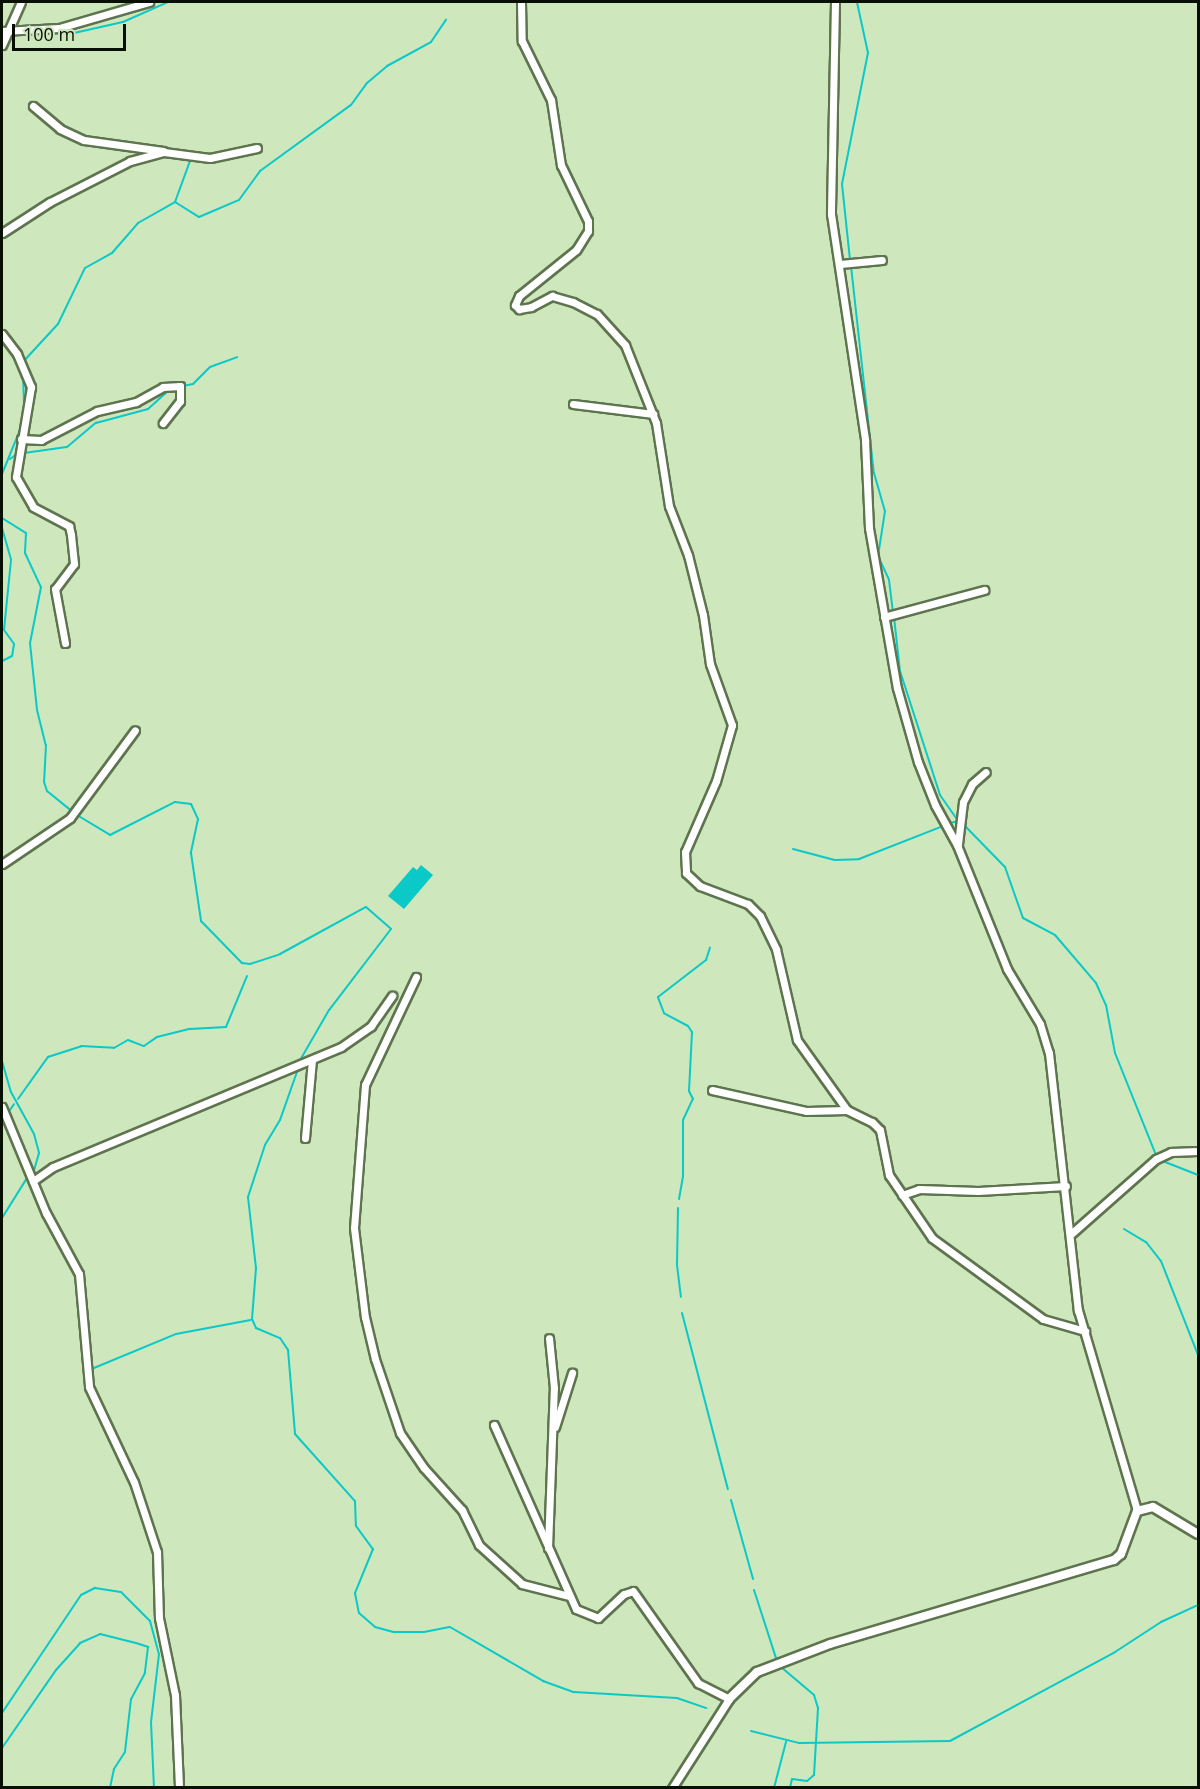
<!DOCTYPE html>
<style>
body{margin:0}
#map{position:relative;width:1200px;height:1789px;overflow:hidden;background:#cee7bd;font-family:"Open Sans",sans-serif}
div>[style]{position:absolute}
[style*='--x']{left:calc(var(--x)*1px);top:calc(var(--y)*1px);width:calc(var(--w)*1px);rotate:calc(var(--a)*1deg)}
.water>*{inset:0;background:#0bc9c6}
.stream>*{height:2px;margin:-1px;padding:0 1px;transform-origin:1px;border-radius:1px;background:#0bc9c6}
.roads{filter:drop-shadow(2px 0 #5e744f) drop-shadow(-2px 0 #5e744f) drop-shadow(0 2px #5e744f) drop-shadow(0 -2px #5e744f)}
.minor>*{height:7px;margin:-3.5px;padding:0 3.5px;transform-origin:3.5px;border-radius:3.5px;background:#fff}
.tertiary>*{height:8px;margin:-4px;padding:0 4px;transform-origin:4px;border-radius:4px;background:#fff}
span{translate:-50% -50%;white-space:nowrap;text-align:center;line-height:1.15;-webkit-text-stroke:5px #cee7bd;paint-order:stroke}
.frame{position:absolute;inset:0;border:3px solid #080f03;pointer-events:none}
.scale{position:absolute;left:12px;top:24px;width:114px;height:27px;box-sizing:border-box;border:3px solid #080f03;border-top:0;padding-left:8px;font-size:18px;line-height:21px;white-space:nowrap;color:#080f03;-webkit-text-stroke:4px #cee7bd;paint-order:stroke}
</style>
<div id="map">
<div class="water">
<i style="clip-path:polygon(421px 865px,433px 875px,404px 909px,388px 896px,413px 867px,417px 870px)"></i>
</div>
<div class="stream">
<i style="--x:11;--y:35;--w:63;--a:-1.8"></i>
<i style="--x:74;--y:33;--w:50;--a:-12.7"></i>
<i style="--x:123;--y:22;--w:49;--a:-24"></i>
<i style="--x:175;--y:202;--w:28;--a:32"></i>
<i style="--x:199;--y:217;--w:43;--a:-23"></i>
<i style="--x:239;--y:200;--w:36;--a:-54"></i>
<i style="--x:260;--y:171;--w:112;--a:-36"></i>
<i style="--x:351;--y:105;--w:27;--a:-54"></i>
<i style="--x:367;--y:83;--w:26;--a:-40"></i>
<i style="--x:387;--y:66;--w:50;--a:-28.6"></i>
<i style="--x:431;--y:42;--w:27;--a:-56"></i>
<i style="--x:850;--y:260;--w:76;--a:-96"></i>
<i style="--x:842;--y:184;--w:134;--a:-78.8"></i>
<i style="--x:868;--y:53;--w:52;--a:-102.2"></i>
<i style="--x:851;--y:266;--w:208;--a:83.7"></i>
<i style="--x:874;--y:473;--w:40;--a:74"></i>
<i style="--x:885;--y:511;--w:46;--a:98.8"></i>
<i style="--x:878;--y:556;--w:26;--a:65"></i>
<i style="--x:889;--y:580;--w:31;--a:83"></i>
<i style="--x:22;--y:363;--w:53;--a:-47.3"></i>
<i style="--x:58;--y:324;--w:62;--a:-64.3"></i>
<i style="--x:85;--y:268;--w:31;--a:-29"></i>
<i style="--x:112;--y:253;--w:40;--a:-49"></i>
<i style="--x:138;--y:223;--w:43;--a:-29.6"></i>
<i style="--x:175;--y:202;--w:44;--a:-69.9"></i>
<i style="--x:23;--y:375;--w:36;--a:88"></i>
<i style="--x:183;--y:386;--w:10;--a:-11"></i>
<i style="--x:193;--y:384;--w:24;--a:-45"></i>
<i style="--x:210;--y:367;--w:29;--a:-20"></i>
<i style="--x:10;--y:459;--w:9;--a:-36"></i>
<i style="--x:17;--y:454;--w:50;--a:-8"></i>
<i style="--x:67;--y:447;--w:38;--a:-40"></i>
<i style="--x:96;--y:423;--w:54;--a:-15.1"></i>
<i style="--x:148;--y:409;--w:28;--a:-42"></i>
<i style="--x:2;--y:474;--w:53;--a:-67.8"></i>
<i style="--x:2;--y:518;--w:28;--a:32"></i>
<i style="--x:26;--y:533;--w:20;--a:93"></i>
<i style="--x:25;--y:553;--w:38;--a:65"></i>
<i style="--x:41;--y:587;--w:57;--a:101.1"></i>
<i style="--x:30;--y:643;--w:67;--a:84"></i>
<i style="--x:37;--y:710;--w:36;--a:76"></i>
<i style="--x:46;--y:745;--w:37;--a:93"></i>
<i style="--x:44;--y:782;--w:9;--a:72"></i>
<i style="--x:47;--y:791;--w:32;--a:39"></i>
<i style="--x:2;--y:528;--w:33;--a:74"></i>
<i style="--x:11;--y:560;--w:70;--a:95.7"></i>
<i style="--x:4;--y:630;--w:17;--a:54"></i>
<i style="--x:14;--y:644;--w:12;--a:99"></i>
<i style="--x:12;--y:656;--w:11;--a:153"></i>
<i style="--x:894;--y:617;--w:54;--a:83.7"></i>
<i style="--x:900;--y:671;--w:130;--a:72.1"></i>
<i style="--x:940;--y:795;--w:32;--a:55"></i>
<i style="--x:958;--y:821;--w:8;--a:166"></i>
<i style="--x:77;--y:815;--w:39;--a:31"></i>
<i style="--x:110;--y:835;--w:73;--a:-26.9"></i>
<i style="--x:175;--y:802;--w:16;--a:7"></i>
<i style="--x:191;--y:804;--w:17;--a:65"></i>
<i style="--x:198;--y:819;--w:35;--a:102"></i>
<i style="--x:191;--y:853;--w:69;--a:81.6"></i>
<i style="--x:201;--y:921;--w:59;--a:45.7"></i>
<i style="--x:242;--y:963;--w:8;--a:7"></i>
<i style="--x:250;--y:964;--w:32;--a:-18"></i>
<i style="--x:280;--y:954;--w:98;--a:-28.7"></i>
<i style="--x:366;--y:907;--w:33;--a:41"></i>
<i style="--x:391;--y:929;--w:102;--a:127.4"></i>
<i style="--x:329;--y:1010;--w:60;--a:120"></i>
<i style="--x:964;--y:825;--w:59;--a:45.7"></i>
<i style="--x:1005;--y:867;--w:54;--a:70.6"></i>
<i style="--x:1023;--y:918;--w:36;--a:28"></i>
<i style="--x:1055;--y:935;--w:63;--a:49.5"></i>
<i style="--x:1096;--y:983;--w:24;--a:66"></i>
<i style="--x:1106;--y:1005;--w:49;--a:79.4"></i>
<i style="--x:1115;--y:1053;--w:110;--a:68.1"></i>
<i style="--x:793;--y:849;--w:43;--a:14.7"></i>
<i style="--x:835;--y:860;--w:24;--a:-2"></i>
<i style="--x:859;--y:859;--w:90;--a:-21.4"></i>
<i style="--x:2;--y:1061;--w:32;--a:74"></i>
<i style="--x:11;--y:1092;--w:48;--a:61.3"></i>
<i style="--x:34;--y:1134;--w:20;--a:75"></i>
<i style="--x:39;--y:1153;--w:19;--a:106"></i>
<i style="--x:298;--y:1069;--w:54;--a:109.4"></i>
<i style="--x:280;--y:1120;--w:29;--a:121"></i>
<i style="--x:265;--y:1145;--w:55;--a:108.1"></i>
<i style="--x:248;--y:1197;--w:71;--a:83.6"></i>
<i style="--x:256;--y:1268;--w:51;--a:94.5"></i>
<i style="--x:252;--y:1319;--w:10;--a:66"></i>
<i style="--x:256;--y:1328;--w:26;--a:23"></i>
<i style="--x:280;--y:1338;--w:14;--a:56"></i>
<i style="--x:288;--y:1350;--w:84;--a:85.2"></i>
<i style="--x:295;--y:1434;--w:90;--a:48.2"></i>
<i style="--x:355;--y:1501;--w:25;--a:88"></i>
<i style="--x:356;--y:1526;--w:29;--a:54"></i>
<i style="--x:373;--y:1549;--w:48;--a:112.2"></i>
<i style="--x:355;--y:1593;--w:20;--a:79"></i>
<i style="--x:359;--y:1613;--w:21;--a:41"></i>
<i style="--x:375;--y:1627;--w:20;--a:15"></i>
<i style="--x:394;--y:1632;--w:30;--a:0"></i>
<i style="--x:424;--y:1632;--w:26;--a:-11"></i>
<i style="--x:450;--y:1627;--w:108;--a:30.1"></i>
<i style="--x:543;--y:1681;--w:33;--a:20"></i>
<i style="--x:574;--y:1692;--w:103;--a:3.3"></i>
<i style="--x:677;--y:1698;--w:31;--a:19"></i>
<i style="--x:18;--y:1099;--w:52;--a:-54.5"></i>
<i style="--x:48;--y:1057;--w:35;--a:-18"></i>
<i style="--x:81;--y:1046;--w:33;--a:3"></i>
<i style="--x:114;--y:1048;--w:16;--a:-30"></i>
<i style="--x:128;--y:1040;--w:17;--a:21"></i>
<i style="--x:144;--y:1046;--w:16;--a:-35"></i>
<i style="--x:157;--y:1037;--w:34;--a:-14"></i>
<i style="--x:190;--y:1029;--w:36;--a:-3"></i>
<i style="--x:226;--y:1027;--w:55;--a:-67.6"></i>
<i style="--x:10;--y:1110;--w:7;--a:-56"></i>
<i style="--x:1160;--y:1160;--w:41;--a:21.5"></i>
<i style="--x:679;--y:1199;--w:23;--a:-80"></i>
<i style="--x:683;--y:1176;--w:56;--a:-90"></i>
<i style="--x:683;--y:1120;--w:23;--a:-65"></i>
<i style="--x:693;--y:1099;--w:9;--a:-117"></i>
<i style="--x:689;--y:1091;--w:59;--a:-87.1"></i>
<i style="--x:692;--y:1032;--w:7;--a:-124"></i>
<i style="--x:688;--y:1026;--w:27;--a:-152"></i>
<i style="--x:664;--y:1013;--w:17;--a:-111"></i>
<i style="--x:658;--y:997;--w:61;--a:-37.6"></i>
<i style="--x:706;--y:960;--w:13;--a:-72"></i>
<i style="--x:678;--y:1208;--w:57;--a:91"></i>
<i style="--x:677;--y:1265;--w:32;--a:83"></i>
<i style="--x:2;--y:1218;--w:47;--a:-58"></i>
<i style="--x:1124;--y:1229;--w:26;--a:31"></i>
<i style="--x:1146;--y:1242;--w:24;--a:52"></i>
<i style="--x:1161;--y:1261;--w:101;--a:68.5"></i>
<i style="--x:682;--y:1313;--w:182;--a:75.4"></i>
<i style="--x:94;--y:1368;--w:89;--a:-22.5"></i>
<i style="--x:176;--y:1334;--w:76;--a:-10.6"></i>
<i style="--x:731;--y:1500;--w:82;--a:74.4"></i>
<i style="--x:754;--y:1590;--w:75;--a:72.1"></i>
<i style="--x:781;--y:1667;--w:43;--a:40.3"></i>
<i style="--x:814;--y:1695;--w:14;--a:73"></i>
<i style="--x:818;--y:1708;--w:67;--a:93.4"></i>
<i style="--x:814;--y:1775;--w:9;--a:139"></i>
<i style="--x:807;--y:1781;--w:15;--a:-172"></i>
<i style="--x:792;--y:1779;--w:9;--a:103"></i>
<i style="--x:2;--y:1713;--w:142;--a:-56.2"></i>
<i style="--x:81;--y:1595;--w:16;--a:-27"></i>
<i style="--x:95;--y:1588;--w:26;--a:9"></i>
<i style="--x:121;--y:1592;--w:41;--a:45"></i>
<i style="--x:150;--y:1621;--w:34;--a:75"></i>
<i style="--x:159;--y:1654;--w:68;--a:96.7"></i>
<i style="--x:151;--y:1722;--w:66;--a:87.4"></i>
<i style="--x:751;--y:1731;--w:49;--a:14"></i>
<i style="--x:799;--y:1743;--w:151;--a:-0.8"></i>
<i style="--x:950;--y:1741;--w:187;--a:-28.3"></i>
<i style="--x:1115;--y:1652;--w:55;--a:-33.1"></i>
<i style="--x:1161;--y:1622;--w:41;--a:-24.7"></i>
<i style="--x:2;--y:1748;--w:95;--a:-55.3"></i>
<i style="--x:56;--y:1670;--w:36;--a:-48"></i>
<i style="--x:80;--y:1643;--w:22;--a:-24"></i>
<i style="--x:100;--y:1634;--w:37;--a:14"></i>
<i style="--x:136;--y:1643;--w:13;--a:18"></i>
<i style="--x:148;--y:1647;--w:26;--a:97"></i>
<i style="--x:145;--y:1673;--w:30;--a:118"></i>
<i style="--x:131;--y:1699;--w:53;--a:96.5"></i>
<i style="--x:125;--y:1752;--w:20;--a:123"></i>
<i style="--x:114;--y:1769;--w:19;--a:102"></i>
<i style="--x:774;--y:1788;--w:48;--a:-75.4"></i>
</div>
<div class="roads">
<div class="minor">
<i style="--x:521;--y:2;--w:39;--a:89"></i>
<i style="--x:522;--y:41;--w:66;--a:63.8"></i>
<i style="--x:551;--y:100;--w:66;--a:81.3"></i>
<i style="--x:561;--y:165;--w:62;--a:64.3"></i>
<i style="--x:588;--y:221;--w:10;--a:90"></i>
<i style="--x:588;--y:231;--w:22;--a:122"></i>
<i style="--x:576;--y:250;--w:73;--a:141.1"></i>
<i style="--x:519;--y:296;--w:10;--a:114"></i>
<i style="--x:515;--y:305;--w:6;--a:45"></i>
<i style="--x:519;--y:309;--w:12;--a:-9"></i>
<i style="--x:531;--y:307;--w:24;--a:-28"></i>
<i style="--x:552;--y:296;--w:22;--a:16"></i>
<i style="--x:573;--y:302;--w:27;--a:27"></i>
<i style="--x:597;--y:314;--w:42;--a:47.9"></i>
<i style="--x:625;--y:345;--w:84;--a:68.3"></i>
<i style="--x:656;--y:423;--w:84;--a:81.1"></i>
<i style="--x:669;--y:506;--w:53;--a:68.8"></i>
<i style="--x:688;--y:555;--w:62;--a:76"></i>
<i style="--x:703;--y:615;--w:49;--a:81.9"></i>
<i style="--x:710;--y:664;--w:65;--a:70.2"></i>
<i style="--x:732;--y:725;--w:58;--a:105.9"></i>
<i style="--x:716;--y:781;--w:77;--a:113.6"></i>
<i style="--x:685;--y:852;--w:21;--a:87"></i>
<i style="--x:686;--y:873;--w:19;--a:43"></i>
<i style="--x:700;--y:886;--w:51;--a:20.6"></i>
<i style="--x:748;--y:904;--w:17;--a:45"></i>
<i style="--x:760;--y:916;--w:37;--a:64"></i>
<i style="--x:776;--y:949;--w:93;--a:77"></i>
<i style="--x:797;--y:1040;--w:86;--a:54.5"></i>
<i style="--x:847;--y:1110;--w:28;--a:26"></i>
<i style="--x:872;--y:1122;--w:11;--a:45"></i>
<i style="--x:880;--y:1130;--w:46;--a:78.7"></i>
<i style="--x:889;--y:1175;--w:76;--a:55.7"></i>
<i style="--x:932;--y:1238;--w:137;--a:36.1"></i>
<i style="--x:1043;--y:1319;--w:44;--a:15.9"></i>
<i style="--x:835;--y:2;--w:212;--a:91.1"></i>
<i style="--x:831;--y:214;--w:229;--a:81.4"></i>
<i style="--x:865;--y:440;--w:88;--a:87.4"></i>
<i style="--x:869;--y:528;--w:162;--a:80.1"></i>
<i style="--x:897;--y:688;--w:77;--a:74.2"></i>
<i style="--x:918;--y:762;--w:46;--a:68.4"></i>
<i style="--x:935;--y:805;--w:46;--a:61.2"></i>
<i style="--x:957;--y:845;--w:134;--a:68"></i>
<i style="--x:1007;--y:969;--w:64;--a:59"></i>
<i style="--x:1040;--y:1024;--w:30;--a:73"></i>
<i style="--x:1049;--y:1053;--w:259;--a:83.6"></i>
<i style="--x:1078;--y:1310;--w:209;--a:73.6"></i>
<i style="--x:2;--y:31;--w:57;--a:-3"></i>
<i style="--x:59;--y:28;--w:94;--a:-16.1"></i>
<i style="--x:2;--y:45;--w:47;--a:-66.2"></i>
<i style="--x:33;--y:106;--w:35;--a:40"></i>
<i style="--x:60;--y:129;--w:26;--a:25"></i>
<i style="--x:84;--y:140;--w:80;--a:7.9"></i>
<i style="--x:2;--y:233;--w:57;--a:-32.9"></i>
<i style="--x:50;--y:202;--w:90;--a:-27.1"></i>
<i style="--x:130;--y:161;--w:35;--a:-15"></i>
<i style="--x:164;--y:152;--w:46;--a:7.4"></i>
<i style="--x:210;--y:158;--w:48;--a:-12"></i>
<i style="--x:840;--y:264;--w:42;--a:-5.4"></i>
<i style="--x:2;--y:334;--w:25;--a:53"></i>
<i style="--x:17;--y:354;--w:36;--a:67"></i>
<i style="--x:31;--y:387;--w:91;--a:99.5"></i>
<i style="--x:16;--y:477;--w:34;--a:60"></i>
<i style="--x:33;--y:507;--w:41;--a:27.8"></i>
<i style="--x:69;--y:526;--w:9;--a:77"></i>
<i style="--x:71;--y:535;--w:29;--a:84"></i>
<i style="--x:74;--y:564;--w:31;--a:127"></i>
<i style="--x:55;--y:589;--w:55;--a:79.5"></i>
<i style="--x:573;--y:404;--w:81;--a:7.1"></i>
<i style="--x:21;--y:439;--w:20;--a:3"></i>
<i style="--x:41;--y:440;--w:63;--a:-27.4"></i>
<i style="--x:97;--y:411;--w:40;--a:-13"></i>
<i style="--x:136;--y:402;--w:31;--a:-29"></i>
<i style="--x:163;--y:387;--w:17;--a:-3"></i>
<i style="--x:180;--y:386;--w:15;--a:90"></i>
<i style="--x:180;--y:401;--w:28;--a:128"></i>
<i style="--x:884;--y:617;--w:104;--a:-15.1"></i>
<i style="--x:958;--y:844;--w:42;--a:-83.2"></i>
<i style="--x:963;--y:802;--w:20;--a:-63"></i>
<i style="--x:972;--y:784;--w:18;--a:-41"></i>
<i style="--x:2;--y:864;--w:82;--a:-34.1"></i>
<i style="--x:70;--y:818;--w:109;--a:-53.5"></i>
<i style="--x:416;--y:977;--w:119;--a:115.3"></i>
<i style="--x:365;--y:1085;--w:143;--a:94.4"></i>
<i style="--x:354;--y:1228;--w:90;--a:83"></i>
<i style="--x:365;--y:1317;--w:43;--a:76.6"></i>
<i style="--x:375;--y:1359;--w:78;--a:71.3"></i>
<i style="--x:400;--y:1433;--w:42;--a:55.6"></i>
<i style="--x:424;--y:1468;--w:57;--a:47.9"></i>
<i style="--x:462;--y:1510;--w:39;--a:64"></i>
<i style="--x:479;--y:1545;--w:58;--a:42.2"></i>
<i style="--x:522;--y:1584;--w:49;--a:14.3"></i>
<i style="--x:712;--y:1090;--w:96;--a:12.6"></i>
<i style="--x:806;--y:1111;--w:41;--a:-1.4"></i>
<i style="--x:2;--y:1107;--w:115;--a:67.5"></i>
<i style="--x:46;--y:1213;--w:69;--a:61.6"></i>
<i style="--x:79;--y:1274;--w:113;--a:84.9"></i>
<i style="--x:89;--y:1387;--w:105;--a:64.7"></i>
<i style="--x:134;--y:1482;--w:74;--a:71.8"></i>
<i style="--x:157;--y:1552;--w:66;--a:88.3"></i>
<i style="--x:159;--y:1618;--w:79;--a:78.3"></i>
<i style="--x:175;--y:1695;--w:93;--a:87.5"></i>
<i style="--x:305;--y:1138;--w:78;--a:-84.9"></i>
<i style="--x:33;--y:1181;--w:24;--a:-35"></i>
<i style="--x:53;--y:1167;--w:312;--a:-22.6"></i>
<i style="--x:341;--y:1047;--w:37;--a:-35"></i>
<i style="--x:371;--y:1026;--w:37;--a:-55"></i>
<i style="--x:902;--y:1195;--w:18;--a:-19"></i>
<i style="--x:919;--y:1189;--w:59;--a:1.9"></i>
<i style="--x:978;--y:1191;--w:88;--a:-3.3"></i>
<i style="--x:1072;--y:1233;--w:112;--a:-41.4"></i>
<i style="--x:1156;--y:1159;--w:17;--a:-25"></i>
<i style="--x:1171;--y:1152;--w:27;--a:-2"></i>
<i style="--x:494;--y:1425;--w:201;--a:66"></i>
<i style="--x:576;--y:1609;--w:24;--a:22"></i>
<i style="--x:598;--y:1618;--w:35;--a:-43"></i>
<i style="--x:624;--y:1594;--w:9;--a:-18"></i>
<i style="--x:633;--y:1591;--w:113;--a:54.8"></i>
<i style="--x:698;--y:1683;--w:35;--a:27"></i>
<i style="--x:729;--y:1699;--w:106;--a:122.6"></i>
<i style="--x:555;--y:1427;--w:57;--a:-72.5"></i>
<i style="--x:548;--y:1548;--w:160;--a:-87.9"></i>
<i style="--x:554;--y:1388;--w:50;--a:-95.7"></i>
</div>
<div class="tertiary">
<i style="--x:729;--y:1699;--w:39;--a:-44"></i>
<i style="--x:757;--y:1672;--w:78;--a:-21"></i>
<i style="--x:830;--y:1644;--w:296;--a:-16.5"></i>
<i style="--x:1114;--y:1560;--w:9;--a:-41"></i>
<i style="--x:1121;--y:1554;--w:46;--a:-69.6"></i>
<i style="--x:1137;--y:1511;--w:16;--a:-14"></i>
<i style="--x:1153;--y:1507;--w:52;--a:31"></i>
</div>
</div>
<div class="frame"></div>
<div class="scale">100 m</div>
</div>
